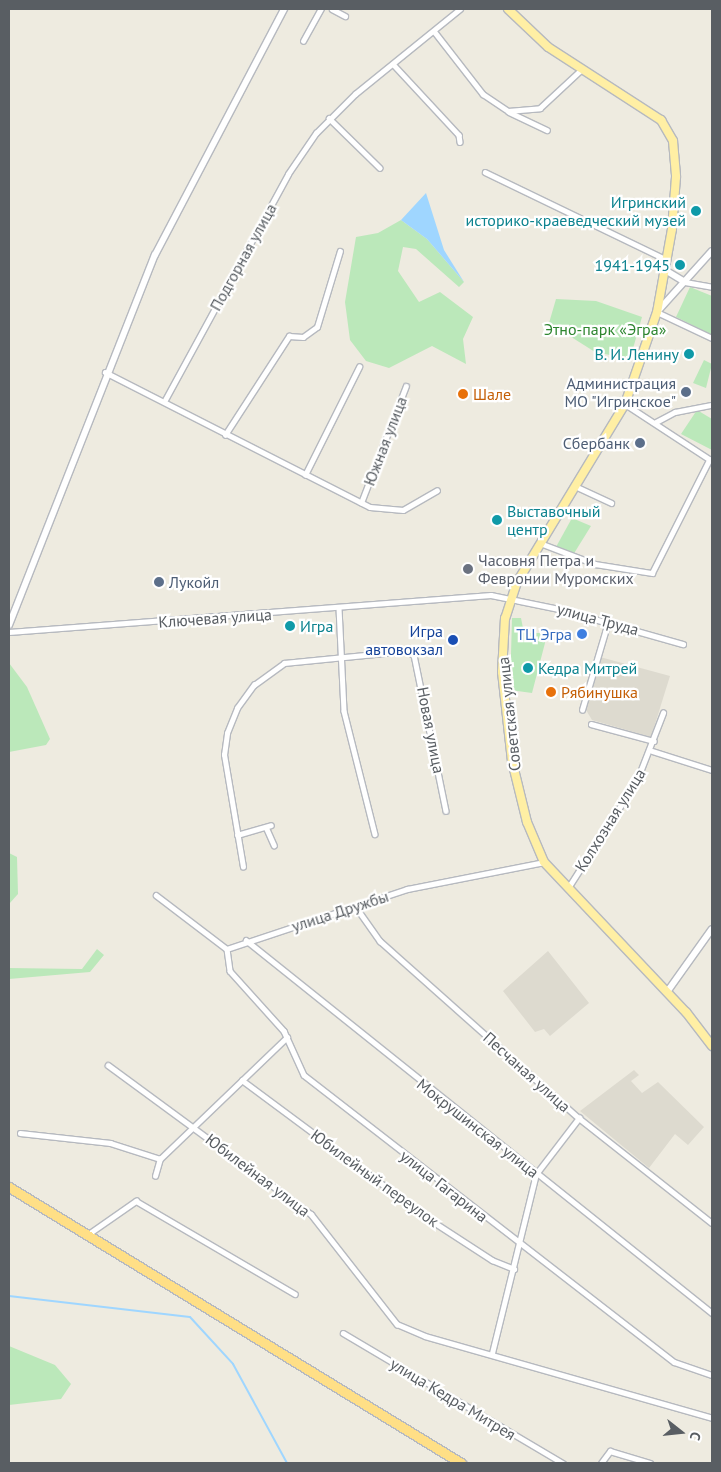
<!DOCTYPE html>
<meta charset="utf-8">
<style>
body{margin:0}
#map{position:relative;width:721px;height:1472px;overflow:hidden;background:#eeebe0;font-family:"PT Sans",sans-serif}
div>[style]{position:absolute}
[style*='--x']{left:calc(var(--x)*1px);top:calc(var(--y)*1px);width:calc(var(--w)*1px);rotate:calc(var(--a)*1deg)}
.education>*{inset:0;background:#dddacf}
.green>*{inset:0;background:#bbe8ba}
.water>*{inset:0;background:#9fd6ff}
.stream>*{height:2px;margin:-1px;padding:0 1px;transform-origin:1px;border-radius:1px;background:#9fd6ff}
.roads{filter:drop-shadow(1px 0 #b6b9bf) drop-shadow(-1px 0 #b6b9bf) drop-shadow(0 1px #b6b9bf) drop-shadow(0 -1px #b6b9bf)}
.street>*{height:4.5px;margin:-2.25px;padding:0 2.25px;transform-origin:2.25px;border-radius:2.25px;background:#fff}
.secondary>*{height:6px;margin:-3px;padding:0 3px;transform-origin:3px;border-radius:3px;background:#fff}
.primary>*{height:8px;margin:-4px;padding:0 4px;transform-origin:4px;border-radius:4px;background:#ffefa4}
.highway>*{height:9px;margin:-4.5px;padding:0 4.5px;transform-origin:4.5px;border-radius:4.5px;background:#ffdf86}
.dots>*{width:14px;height:14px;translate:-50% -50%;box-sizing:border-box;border:2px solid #fff;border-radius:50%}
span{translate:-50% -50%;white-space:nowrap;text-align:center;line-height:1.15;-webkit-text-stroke:4.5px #fff;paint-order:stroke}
.culture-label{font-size:16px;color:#0d838f}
.right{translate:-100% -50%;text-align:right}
.left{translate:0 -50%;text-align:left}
.street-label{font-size:16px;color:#595e63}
.park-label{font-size:16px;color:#2e8630}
.service-label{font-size:16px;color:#4e5e75}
.food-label{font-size:16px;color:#c56008}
.worship-label{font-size:16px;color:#5b616d}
.transit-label{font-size:16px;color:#164399}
.shop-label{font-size:16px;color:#366cbe}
.frame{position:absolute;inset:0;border:10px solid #595e63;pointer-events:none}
.north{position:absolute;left:656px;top:1407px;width:50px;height:50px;-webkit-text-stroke:4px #fff;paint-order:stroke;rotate:106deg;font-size:14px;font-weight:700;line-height:20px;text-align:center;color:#595e63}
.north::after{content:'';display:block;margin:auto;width:18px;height:22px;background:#595e63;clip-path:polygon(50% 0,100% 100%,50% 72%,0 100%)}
</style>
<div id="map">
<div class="education">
<i style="clip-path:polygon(600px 657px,670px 676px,651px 737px,592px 720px,586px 710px)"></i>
<i style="clip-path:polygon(548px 951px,589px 1003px,550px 1036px,544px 1029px,535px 1032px,503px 991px)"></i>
<i style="clip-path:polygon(634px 1070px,639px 1075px,631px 1081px,642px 1093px,658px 1082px,704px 1127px,688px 1145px,675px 1134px,649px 1168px,580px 1111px)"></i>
</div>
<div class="green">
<i style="clip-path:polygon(401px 220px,427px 239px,464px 282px,459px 287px,416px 249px,403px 247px,398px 271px,419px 302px,440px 292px,473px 317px,463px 339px,466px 364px,432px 346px,389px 368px,366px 361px,350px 340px,345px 302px,356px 237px,378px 233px)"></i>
<i style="clip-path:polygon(690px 287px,712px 296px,712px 335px,676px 317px)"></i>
<i style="clip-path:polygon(556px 299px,596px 301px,642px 317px,630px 359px,595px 352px,549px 323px)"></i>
<i style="clip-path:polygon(704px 360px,712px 364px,706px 388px,693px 383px)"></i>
<i style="clip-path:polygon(697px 410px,712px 419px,712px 450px,681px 434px)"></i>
<i style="clip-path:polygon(572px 518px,591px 526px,573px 555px,556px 547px)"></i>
<i style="clip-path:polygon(512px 618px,521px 618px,524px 633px,542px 633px,545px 643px,532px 693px,510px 690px)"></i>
<i style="clip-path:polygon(9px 663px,27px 687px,50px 739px,46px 745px,9px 752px)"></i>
<i style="clip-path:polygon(9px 853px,17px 857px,18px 894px,9px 904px)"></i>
<i style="clip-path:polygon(97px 949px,104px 955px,90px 972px,9px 979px,9px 968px,82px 969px)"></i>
<i style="clip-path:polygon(9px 1346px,55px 1365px,71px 1384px,61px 1399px,9px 1405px)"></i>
</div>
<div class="water">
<i style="clip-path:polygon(426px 193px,444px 250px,464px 282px,427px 239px,401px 220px)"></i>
</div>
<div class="stream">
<i style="--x:9;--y:1296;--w:182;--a:6.6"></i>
<i style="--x:190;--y:1317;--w:64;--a:47.5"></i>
<i style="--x:233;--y:1364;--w:113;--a:61.4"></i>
</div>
<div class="roads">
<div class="street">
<i style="--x:332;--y:9;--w:15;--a:28"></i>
<i style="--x:434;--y:31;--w:80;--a:52.1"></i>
<i style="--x:483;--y:94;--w:30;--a:34"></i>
<i style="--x:508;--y:111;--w:32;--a:-5"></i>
<i style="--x:540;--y:108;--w:57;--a:-42.9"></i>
<i style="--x:303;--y:41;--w:37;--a:-61"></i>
<i style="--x:393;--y:64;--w:97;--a:47.1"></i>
<i style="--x:459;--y:135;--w:7;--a:82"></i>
<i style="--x:509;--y:112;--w:42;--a:25.3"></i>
<i style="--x:329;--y:118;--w:71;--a:44.4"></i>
<i style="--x:485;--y:172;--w:202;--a:25.8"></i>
<i style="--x:685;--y:282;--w:27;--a:10"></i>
<i style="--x:657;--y:312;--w:61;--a:25.3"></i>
<i style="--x:105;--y:372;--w:297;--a:27"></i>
<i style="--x:370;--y:507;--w:33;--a:5"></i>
<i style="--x:403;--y:510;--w:39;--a:-30"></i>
<i style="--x:165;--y:400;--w:257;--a:-61.4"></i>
<i style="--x:288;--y:174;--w:50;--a:-55.7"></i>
<i style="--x:316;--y:133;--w:55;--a:-45"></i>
<i style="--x:355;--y:94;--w:135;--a:-39"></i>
<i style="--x:625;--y:404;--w:104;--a:33.2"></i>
<i style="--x:656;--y:422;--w:21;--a:-28"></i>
<i style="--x:675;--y:412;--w:38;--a:-11"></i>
<i style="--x:225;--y:435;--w:118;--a:-57.1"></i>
<i style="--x:289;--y:336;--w:14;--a:4"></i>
<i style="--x:303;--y:337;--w:17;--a:-36"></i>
<i style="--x:317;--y:327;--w:79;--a:-73.2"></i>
<i style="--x:305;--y:475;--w:121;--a:-63.4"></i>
<i style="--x:575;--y:486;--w:40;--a:25"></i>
<i style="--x:361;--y:503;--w:125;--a:-69"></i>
<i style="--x:540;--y:543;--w:59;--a:20.9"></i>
<i style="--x:595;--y:564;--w:58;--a:9"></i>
<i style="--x:652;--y:573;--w:127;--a:-63.2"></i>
<i style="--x:339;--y:608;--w:103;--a:87.2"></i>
<i style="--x:344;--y:711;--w:127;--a:75.9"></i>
<i style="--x:9;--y:632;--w:483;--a:-4.4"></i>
<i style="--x:491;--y:595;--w:69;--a:11.6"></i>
<i style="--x:559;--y:609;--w:129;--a:15.8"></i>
<i style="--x:582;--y:710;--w:92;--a:-73.5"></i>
<i style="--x:591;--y:724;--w:65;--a:15.1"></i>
<i style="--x:652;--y:751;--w:63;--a:17.6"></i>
<i style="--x:266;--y:827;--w:20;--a:66"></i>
<i style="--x:237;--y:835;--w:35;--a:-16"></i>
<i style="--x:243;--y:867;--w:114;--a:-99.6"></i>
<i style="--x:224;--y:755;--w:22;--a:-82"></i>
<i style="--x:227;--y:733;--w:27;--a:-68"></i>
<i style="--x:237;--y:708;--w:29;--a:-54"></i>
<i style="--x:254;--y:685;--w:37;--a:-36"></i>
<i style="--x:284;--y:663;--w:124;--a:-5.6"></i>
<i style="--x:407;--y:651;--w:8;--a:30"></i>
<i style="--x:414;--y:655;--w:159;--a:78.4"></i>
<i style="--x:568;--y:888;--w:128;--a:-57.4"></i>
<i style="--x:637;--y:780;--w:72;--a:-68.8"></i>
<i style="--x:156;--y:895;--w:89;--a:37.3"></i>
<i style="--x:356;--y:907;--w:42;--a:54.8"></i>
<i style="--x:380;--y:941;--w:266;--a:41.7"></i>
<i style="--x:579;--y:1118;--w:169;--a:38.3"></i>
<i style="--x:246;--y:940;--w:597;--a:38.67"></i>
<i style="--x:227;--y:949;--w:22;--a:82"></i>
<i style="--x:230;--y:971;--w:81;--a:48"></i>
<i style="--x:284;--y:1031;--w:48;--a:65.6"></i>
<i style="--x:304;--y:1075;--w:468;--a:37.8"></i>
<i style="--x:674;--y:1362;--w:40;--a:18.9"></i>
<i style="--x:227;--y:949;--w:190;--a:-18.4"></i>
<i style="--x:407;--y:889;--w:140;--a:-11.1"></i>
<i style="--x:108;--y:1065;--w:252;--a:36.3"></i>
<i style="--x:311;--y:1214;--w:140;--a:52"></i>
<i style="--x:397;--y:1324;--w:30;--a:23"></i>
<i style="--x:425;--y:1336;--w:298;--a:15.9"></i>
<i style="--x:242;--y:1080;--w:237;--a:36.6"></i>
<i style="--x:432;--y:1221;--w:72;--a:33"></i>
<i style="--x:492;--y:1260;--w:24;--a:22"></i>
<i style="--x:20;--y:1133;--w:91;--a:6.3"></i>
<i style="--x:110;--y:1143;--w:52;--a:17.7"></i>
<i style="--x:155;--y:1176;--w:18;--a:-74"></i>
<i style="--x:160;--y:1159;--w:176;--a:-43.8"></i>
<i style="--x:87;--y:1235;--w:60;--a:-34.8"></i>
<i style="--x:136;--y:1201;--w:184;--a:30.3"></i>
<i style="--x:343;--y:1333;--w:256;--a:30.6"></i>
<i style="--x:492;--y:1353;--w:184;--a:-76.2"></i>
<i style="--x:536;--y:1174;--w:71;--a:-52.5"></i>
<i style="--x:601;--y:1463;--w:15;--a:-53"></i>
<i style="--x:610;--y:1451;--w:42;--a:16.7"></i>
</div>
<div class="secondary">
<i style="--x:665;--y:270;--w:23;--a:31"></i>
<i style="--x:657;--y:312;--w:82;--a:-48"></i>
<i style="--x:9;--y:625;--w:398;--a:-68.5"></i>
<i style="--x:155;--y:255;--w:278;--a:-62.3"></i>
<i style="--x:667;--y:992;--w:77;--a:-54.5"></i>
</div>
<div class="primary">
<i style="--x:508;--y:9;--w:55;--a:43.5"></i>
<i style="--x:548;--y:47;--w:135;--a:32.9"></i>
<i style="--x:661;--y:120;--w:24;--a:60"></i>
<i style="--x:673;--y:141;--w:36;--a:85"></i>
<i style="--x:676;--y:177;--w:52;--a:94.4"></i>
<i style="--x:672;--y:229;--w:84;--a:100.2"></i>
<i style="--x:657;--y:312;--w:97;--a:109.2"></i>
<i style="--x:625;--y:404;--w:208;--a:121.2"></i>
<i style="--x:517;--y:582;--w:38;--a:108"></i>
<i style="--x:505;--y:618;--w:54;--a:93.2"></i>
<i style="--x:502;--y:672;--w:90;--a:83.6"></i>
<i style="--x:512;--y:761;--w:63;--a:76.2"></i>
<i style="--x:527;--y:822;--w:43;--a:67"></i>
<i style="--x:544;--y:862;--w:207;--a:46.6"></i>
<i style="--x:686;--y:1012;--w:43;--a:52.6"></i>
</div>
<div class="highway">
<i style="--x:9;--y:1187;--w:530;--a:31.41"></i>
</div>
</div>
<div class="dots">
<i style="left:696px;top:211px;background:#0f9aa8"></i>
<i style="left:680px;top:265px;background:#0f9aa8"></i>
<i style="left:689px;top:354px;background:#0f9aa8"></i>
<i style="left:686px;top:392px;background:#5c6f8a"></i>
<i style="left:463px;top:394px;background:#e8710a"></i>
<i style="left:640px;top:443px;background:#5c6f8a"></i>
<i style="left:497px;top:520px;background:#0f9aa8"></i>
<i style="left:468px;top:569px;background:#6b7280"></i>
<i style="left:159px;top:582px;background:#5c6f8a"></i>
<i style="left:290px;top:626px;background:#0f9aa8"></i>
<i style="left:582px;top:634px;background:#3f7fe0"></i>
<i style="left:453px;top:640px;background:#1a4fb4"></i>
<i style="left:528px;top:668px;background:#0f9aa8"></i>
<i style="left:551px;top:692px;background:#e8710a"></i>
</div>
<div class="culture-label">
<span class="right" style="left:686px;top:211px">Игринский<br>историко-краеведческий музей</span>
<span class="right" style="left:670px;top:265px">1941-1945</span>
<span class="right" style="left:679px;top:354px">В. И. Ленину</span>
<span class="left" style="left:507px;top:520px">Выставочный<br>центр</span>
<span class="left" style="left:300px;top:626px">Игра</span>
<span class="left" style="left:538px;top:668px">Кедра Митрей</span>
</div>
<div class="street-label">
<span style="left:243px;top:257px;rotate:-61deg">Подгорная улица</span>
<span style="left:385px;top:441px;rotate:-69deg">Южная улица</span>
<span style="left:215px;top:618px;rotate:-4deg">Ключевая улица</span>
<span style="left:598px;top:619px;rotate:15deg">улица Труда</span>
<span style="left:509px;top:714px;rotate:-96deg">Советская улица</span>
<span style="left:431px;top:730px;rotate:79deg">Новая улица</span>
<span style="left:610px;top:820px;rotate:-58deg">Колхозная улица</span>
<span style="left:340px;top:911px;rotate:-18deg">улица Дружбы</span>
<span style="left:527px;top:1072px;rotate:42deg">Песчаная улица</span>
<span style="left:478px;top:1128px;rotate:38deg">Мокрушинская улица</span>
<span style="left:258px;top:1175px;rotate:37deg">Юбилейная улица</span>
<span style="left:375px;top:1178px;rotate:36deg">Юбилейный переулок</span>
<span style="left:444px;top:1186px;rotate:38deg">улица Гагарина</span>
<span style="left:453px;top:1399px;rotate:31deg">улица Кедра Митрея</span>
</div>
<div class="park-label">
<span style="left:605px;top:329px">Этно-парк «Эгра»</span>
</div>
<div class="service-label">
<span class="right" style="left:676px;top:392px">Администрация<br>МО "Игринское"</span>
<span class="right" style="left:630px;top:443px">Сбербанк</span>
<span class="left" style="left:169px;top:582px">Лукойл</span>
</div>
<div class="food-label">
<span class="left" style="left:473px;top:394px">Шале</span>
<span class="left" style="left:561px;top:692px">Рябинушка</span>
</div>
<div class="worship-label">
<span class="left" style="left:478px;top:569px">Часовня Петра и<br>Февронии Муромских</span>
</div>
<div class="transit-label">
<span class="right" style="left:443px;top:640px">Игра<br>автовокзал</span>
</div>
<div class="shop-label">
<span class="right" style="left:572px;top:634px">ТЦ Эгра</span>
</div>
<div class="frame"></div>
<div class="north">С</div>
</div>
